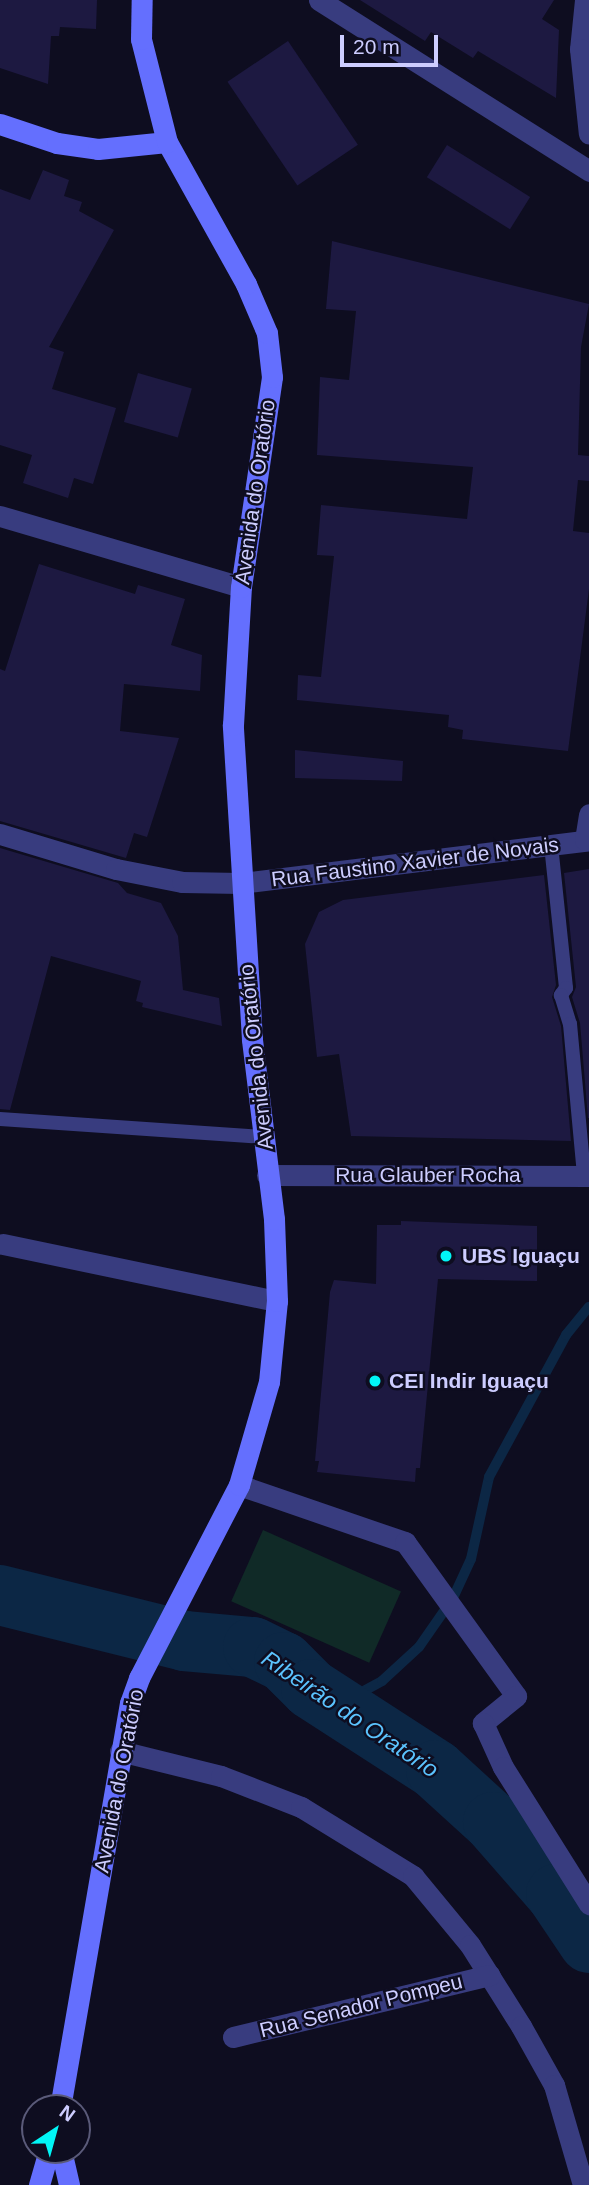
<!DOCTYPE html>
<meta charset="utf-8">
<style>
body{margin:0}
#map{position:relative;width:589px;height:2185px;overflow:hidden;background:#0e0d20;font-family:Arial,sans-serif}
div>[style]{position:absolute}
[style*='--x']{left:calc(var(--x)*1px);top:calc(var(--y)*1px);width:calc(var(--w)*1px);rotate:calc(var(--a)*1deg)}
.green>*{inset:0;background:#102a27;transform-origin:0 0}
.stream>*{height:10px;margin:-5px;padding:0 5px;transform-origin:5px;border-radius:5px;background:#0c2745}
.river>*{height:60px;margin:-30px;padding:0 30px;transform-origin:30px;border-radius:30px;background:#0c2745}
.building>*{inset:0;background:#1d1941;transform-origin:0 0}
.lane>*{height:14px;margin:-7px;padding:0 7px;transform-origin:7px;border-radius:7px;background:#383c7f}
.street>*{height:21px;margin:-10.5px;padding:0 10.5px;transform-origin:10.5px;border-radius:10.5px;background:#383c7f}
.secondary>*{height:21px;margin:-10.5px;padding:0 10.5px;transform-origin:10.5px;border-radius:10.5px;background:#646ffe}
.dots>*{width:19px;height:19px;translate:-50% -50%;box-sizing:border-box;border:4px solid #0e0d20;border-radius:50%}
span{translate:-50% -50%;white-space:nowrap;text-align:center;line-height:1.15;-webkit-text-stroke:5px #0e0d20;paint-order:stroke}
.street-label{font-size:21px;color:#cdcdff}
.poi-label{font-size:21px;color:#cdcdff;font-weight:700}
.left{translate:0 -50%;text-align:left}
.water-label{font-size:23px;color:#5bc3fe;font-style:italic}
.north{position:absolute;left:21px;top:2094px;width:70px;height:70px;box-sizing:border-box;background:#0e0d20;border:2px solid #5a5a79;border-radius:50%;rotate:36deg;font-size:19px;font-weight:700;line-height:28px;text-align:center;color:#cdcdff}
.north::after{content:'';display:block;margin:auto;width:24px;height:32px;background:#01f5f6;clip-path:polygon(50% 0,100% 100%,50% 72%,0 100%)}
.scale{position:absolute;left:340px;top:35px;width:98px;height:32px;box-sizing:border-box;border:4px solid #cdcdff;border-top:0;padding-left:9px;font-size:21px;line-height:24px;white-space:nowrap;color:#cdcdff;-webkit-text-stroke:5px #0e0d20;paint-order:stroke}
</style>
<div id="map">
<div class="green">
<i style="left:263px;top:1530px;width:151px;height:78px;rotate:24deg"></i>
</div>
<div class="stream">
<i style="--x:338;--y:1705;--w:50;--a:-28.6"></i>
<i style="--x:382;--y:1681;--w:50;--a:-42.6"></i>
<i style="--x:419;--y:1647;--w:60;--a:-55.2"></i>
<i style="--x:453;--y:1598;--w:43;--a:-65.2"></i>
<i style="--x:471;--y:1559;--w:84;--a:-77.6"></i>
<i style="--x:489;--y:1477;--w:162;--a:-61.5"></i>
<i style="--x:566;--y:1335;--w:36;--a:-51"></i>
</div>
<div class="river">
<i style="--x:0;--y:1595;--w:190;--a:14"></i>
<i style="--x:184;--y:1641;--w:69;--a:5"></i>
<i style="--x:253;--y:1647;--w:34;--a:26"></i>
<i style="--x:284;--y:1662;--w:38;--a:45"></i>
<i style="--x:311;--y:1689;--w:149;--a:32.9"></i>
<i style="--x:436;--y:1770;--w:77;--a:42.4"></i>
<i style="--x:493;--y:1822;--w:96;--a:48.8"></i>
<i style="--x:556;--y:1894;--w:59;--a:56"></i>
</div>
<div class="building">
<i style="clip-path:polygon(0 0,97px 0,96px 29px,60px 27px,59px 36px,51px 36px,48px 84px,0 68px)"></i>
<i style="clip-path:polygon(360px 0,554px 0,542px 19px,559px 30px,556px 98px,478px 51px,473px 58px,431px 32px,425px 41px)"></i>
<i style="left:288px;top:41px;width:125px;height:73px;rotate:56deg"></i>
<i style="left:447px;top:145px;width:98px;height:38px;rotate:32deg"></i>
<i style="clip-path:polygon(43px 170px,69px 180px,64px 196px,82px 202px,79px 211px,114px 230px,49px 347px,64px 352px,52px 389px,116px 408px,93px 484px,74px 478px,68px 498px,23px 483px,32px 455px,0 445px,0 189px,30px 200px)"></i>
<i style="clip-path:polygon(332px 241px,589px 304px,581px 347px,578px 455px,589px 456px,589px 481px,578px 480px,573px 531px,589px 533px,589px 589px,568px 751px,462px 739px,463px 730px,448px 727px,449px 715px,297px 700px,298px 675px,321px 677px,334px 556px,317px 555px,321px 505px,467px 519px,473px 467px,317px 455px,320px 377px,349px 380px,356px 311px,326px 309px)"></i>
<i style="left:138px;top:373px;width:56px;height:51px;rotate:16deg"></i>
<i style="clip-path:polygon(39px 564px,135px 594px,138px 585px,185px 599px,171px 645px,202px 655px,200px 691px,124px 684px,120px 731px,179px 738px,147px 837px,134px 833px,126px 858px,0 821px,0 669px,5px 671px)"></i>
<i style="clip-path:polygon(295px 750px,403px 761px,402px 781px,295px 778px)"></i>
<i style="clip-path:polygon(0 848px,118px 883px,127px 893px,161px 903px,178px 936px,183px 990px,219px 998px,222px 1026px,142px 1007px,143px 1003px,136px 1001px,141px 981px,51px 956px,10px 1110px,0 1109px)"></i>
<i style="clip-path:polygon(589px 869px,589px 1118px,588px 1118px,580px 1023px,572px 997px,576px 987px,564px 873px)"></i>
<i style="clip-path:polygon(544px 875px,556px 985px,552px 997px,561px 1026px,571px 1141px,351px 1136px,339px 1054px,317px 1057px,305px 944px,319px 912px,343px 900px)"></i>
<i style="clip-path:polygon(401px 1221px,537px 1226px,537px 1281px,438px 1279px,420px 1468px,416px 1468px,415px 1482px,317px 1472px,319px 1461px,315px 1461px,330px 1292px,334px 1280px,376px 1284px,377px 1225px,401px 1225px)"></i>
</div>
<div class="lane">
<i style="--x:551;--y:845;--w:144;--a:84"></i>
<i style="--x:566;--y:988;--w:9;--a:126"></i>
<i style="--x:561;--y:995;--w:30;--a:73"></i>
<i style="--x:570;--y:1024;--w:153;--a:84.7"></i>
<i style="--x:0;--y:1119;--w:265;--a:3.9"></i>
</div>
<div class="street">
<i style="--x:319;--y:0;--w:320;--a:32.3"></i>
<i style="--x:585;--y:0;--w:49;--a:95.8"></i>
<i style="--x:580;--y:49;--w:85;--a:84"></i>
<i style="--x:0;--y:516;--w:251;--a:16.4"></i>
<i style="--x:0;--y:834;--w:121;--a:16.8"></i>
<i style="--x:116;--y:869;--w:67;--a:11.1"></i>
<i style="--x:182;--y:882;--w:59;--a:1"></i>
<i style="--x:241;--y:883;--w:351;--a:-7"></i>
<i style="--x:585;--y:840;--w:26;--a:-81"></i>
<i style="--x:267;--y:1175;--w:322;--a:0.2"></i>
<i style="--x:3;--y:1244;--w:280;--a:11.8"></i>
<i style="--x:239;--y:1485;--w:176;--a:19"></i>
<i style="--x:405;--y:1542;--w:190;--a:54.2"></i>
<i style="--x:516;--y:1696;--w:43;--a:140.7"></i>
<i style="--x:483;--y:1723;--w:48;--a:65.6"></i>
<i style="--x:503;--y:1767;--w:162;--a:57.9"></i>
<i style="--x:120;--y:1751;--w:104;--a:13.9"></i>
<i style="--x:221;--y:1776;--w:86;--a:21.2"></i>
<i style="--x:301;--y:1807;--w:132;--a:31.6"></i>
<i style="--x:413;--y:1876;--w:89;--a:50.4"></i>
<i style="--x:470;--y:1945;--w:96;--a:57.8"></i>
<i style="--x:521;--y:2026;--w:68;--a:60.8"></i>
<i style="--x:554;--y:2085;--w:104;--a:73.8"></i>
<i style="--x:233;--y:2037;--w:264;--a:-13.6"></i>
</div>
<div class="secondary">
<i style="--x:0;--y:124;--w:60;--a:18.4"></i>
<i style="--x:57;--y:143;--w:41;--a:8.3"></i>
<i style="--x:98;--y:149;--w:69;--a:-5.8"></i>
<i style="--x:60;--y:2108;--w:411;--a:-80.2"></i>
<i style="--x:130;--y:1703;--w:27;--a:-70"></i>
<i style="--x:139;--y:1678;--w:217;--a:-62.6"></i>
<i style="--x:239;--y:1485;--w:107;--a:-73.8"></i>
<i style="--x:269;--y:1382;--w:81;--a:-84.4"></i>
<i style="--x:277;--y:1301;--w:82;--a:-92.1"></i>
<i style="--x:274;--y:1219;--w:181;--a:-97"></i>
<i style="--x:252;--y:1039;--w:315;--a:-93.5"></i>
<i style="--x:233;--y:725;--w:138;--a:-86.7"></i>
<i style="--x:241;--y:587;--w:212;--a:-81.6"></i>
<i style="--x:272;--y:377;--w:44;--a:-96.5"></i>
<i style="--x:267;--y:333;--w:53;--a:-113.2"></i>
<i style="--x:246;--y:284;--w:162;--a:-119.1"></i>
<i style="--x:167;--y:142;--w:106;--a:-104.2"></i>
<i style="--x:141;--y:39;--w:39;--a:-89"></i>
<i style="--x:61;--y:2150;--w:36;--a:77"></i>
<i style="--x:39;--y:2185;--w:36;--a:-74"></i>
</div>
<div class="dots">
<i style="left:446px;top:1256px;background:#01f5f6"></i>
<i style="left:375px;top:1381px;background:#01f5f6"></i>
</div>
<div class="street-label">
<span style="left:255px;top:492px;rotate:-82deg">Avenida do Oratório</span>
<span style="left:415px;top:862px;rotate:-7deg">Rua Faustino Xavier de Novais</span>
<span style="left:256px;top:1057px;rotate:-96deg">Avenida do Oratório</span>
<span style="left:428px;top:1175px">Rua Glauber Rocha</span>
<span style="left:119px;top:1781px;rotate:-79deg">Avenida do Oratório</span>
<span style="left:361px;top:2006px;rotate:-14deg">Rua Senador Pompeu</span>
</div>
<div class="poi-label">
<span class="left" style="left:462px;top:1256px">UBS Iguaçu</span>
<span class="left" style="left:389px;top:1381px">CEI Indir Iguaçu</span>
</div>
<div class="water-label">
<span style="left:350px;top:1714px;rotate:34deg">Ribeirão do Oratório</span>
</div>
<div class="north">N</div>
<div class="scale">20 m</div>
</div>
